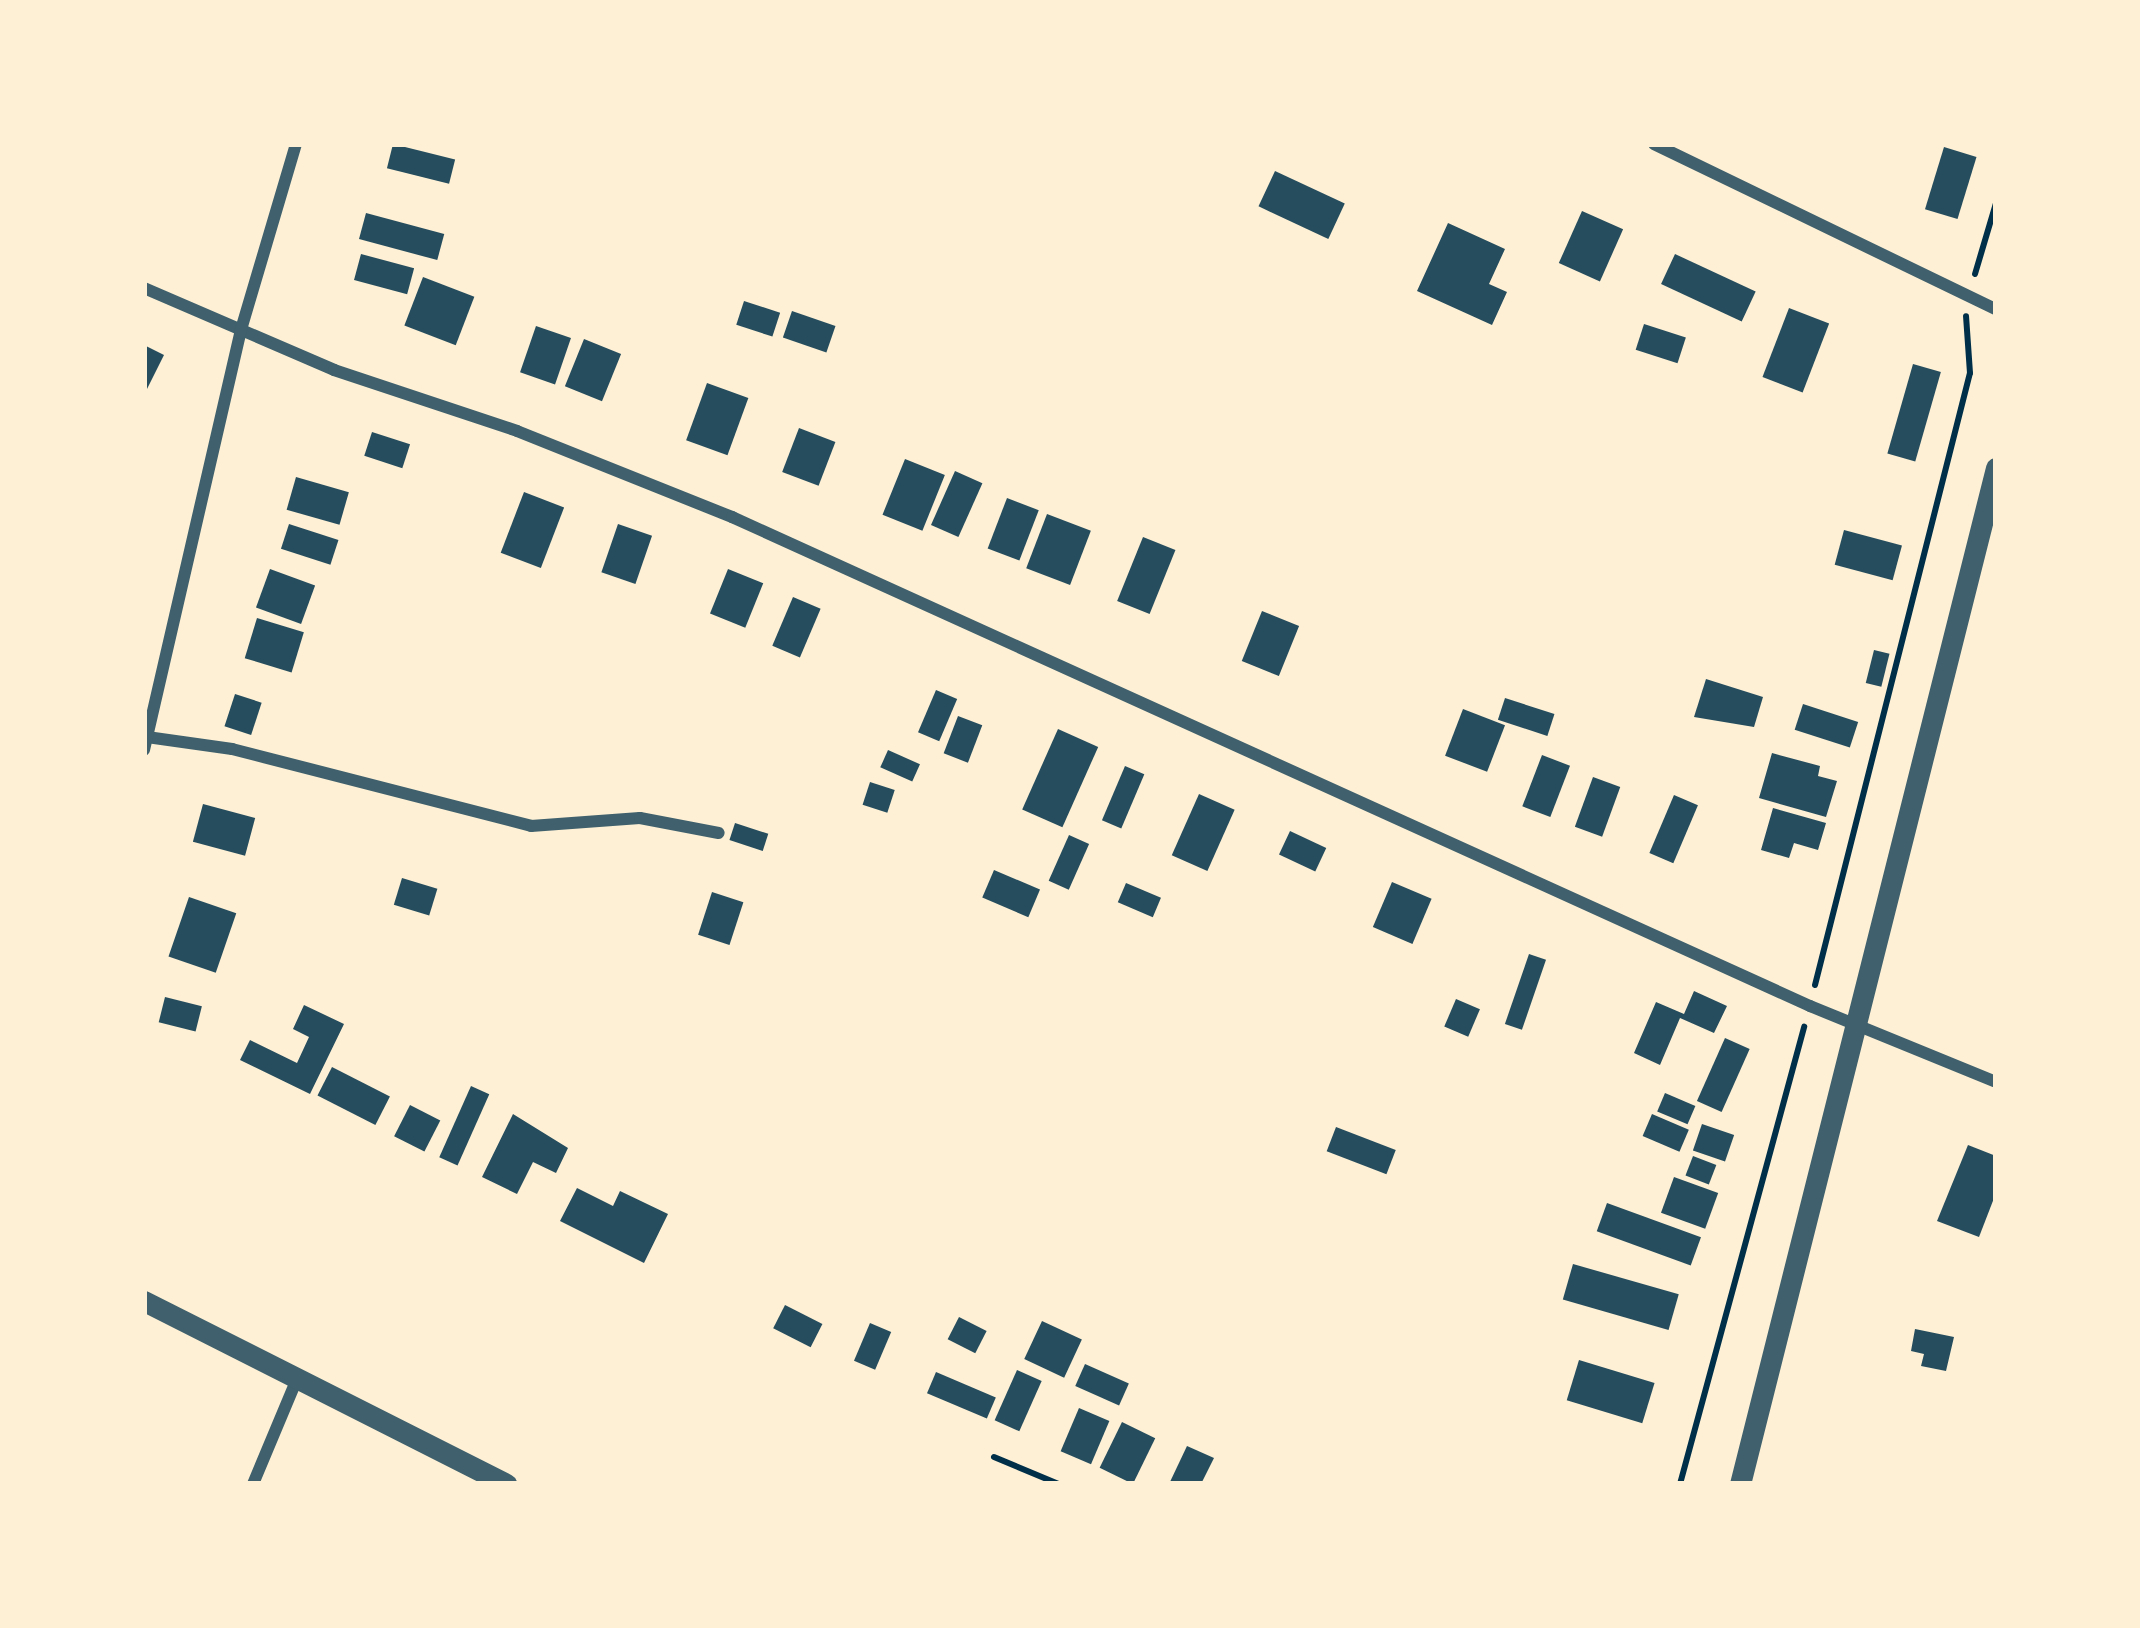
<!DOCTYPE html>
<style>
body{margin:0}
#map{position:relative;width:2140px;height:1628px;overflow:hidden;background:#fdf0d5;font-family:"Noto Sans",sans-serif}
div>[style]{position:absolute}
[style*='--x']{left:calc(var(--x)*1px);top:calc(var(--y)*1px);width:calc(var(--w)*1px);rotate:calc(var(--a)*1deg)}
.building>*{inset:0;background:#264d5e;transform-origin:0 0}
.path>*{height:6px;margin:-3px;padding:0 3px;transform-origin:3px;border-radius:3px;background:#003049}
.minor>*{height:12px;margin:-6px;padding:0 6px;transform-origin:6px;border-radius:6px;background:#3f606c}
.tertiary>*{height:21px;margin:-10.5px;padding:0 10.5px;transform-origin:10.5px;border-radius:10.5px;background:#3f606c}
span{translate:-50% -50%;white-space:nowrap;text-align:center;line-height:1.15;-webkit-text-stroke:12px #fdf0d5;paint-order:stroke}
.frame{position:absolute;inset:0;border:147px solid #fdf0d5;pointer-events:none}
</style>
<div id="map">
<div class="building">
<i style="left:393px;top:144px;width:64px;height:25px;rotate:14deg"></i>
<i style="left:1944px;top:147px;width:34px;height:65px;rotate:17deg"></i>
<i style="left:1275px;top:171px;width:77px;height:39px;rotate:25deg"></i>
<i style="left:1582px;top:211px;width:45px;height:57px;rotate:24deg"></i>
<i style="left:366px;top:213px;width:81px;height:27px;rotate:15deg"></i>
<i style="clip-path:polygon(1448px 223px,1505px 249px,1489px 284px,1507px 292px,1492px 325px,1417px 291px)"></i>
<i style="left:361px;top:254px;width:55px;height:27px;rotate:15deg"></i>
<i style="left:1675px;top:254px;width:89px;height:33px;rotate:25deg"></i>
<i style="left:423px;top:277px;width:55px;height:52px;rotate:21deg"></i>
<i style="left:744px;top:301px;width:38px;height:25px;rotate:18deg"></i>
<i style="left:1789px;top:308px;width:43px;height:74px;rotate:21deg"></i>
<i style="left:792px;top:311px;width:46px;height:28px;rotate:19deg"></i>
<i style="left:1644px;top:324px;width:44px;height:27px;rotate:18deg"></i>
<i style="left:536px;top:326px;width:37px;height:49px;rotate:19deg"></i>
<i style="left:584px;top:339px;width:40px;height:51px;rotate:22deg"></i>
<i style="clip-path:polygon(144px 345px,164px 355px,144px 395px)"></i>
<i style="left:1913px;top:364px;width:29px;height:93px;rotate:16deg"></i>
<i style="left:707px;top:383px;width:44px;height:61px;rotate:20deg"></i>
<i style="left:799px;top:428px;width:39px;height:47px;rotate:21deg"></i>
<i style="left:372px;top:432px;width:40px;height:25px;rotate:18deg"></i>
<i style="left:905px;top:459px;width:43px;height:60px;rotate:22deg"></i>
<i style="left:955px;top:471px;width:30px;height:59px;rotate:24deg"></i>
<i style="left:296px;top:477px;width:55px;height:34px;rotate:16deg"></i>
<i style="left:524px;top:492px;width:43px;height:65px;rotate:21deg"></i>
<i style="left:1007px;top:498px;width:34px;height:54px;rotate:21deg"></i>
<i style="left:1047px;top:514px;width:47px;height:58px;rotate:21deg"></i>
<i style="left:289px;top:524px;width:52px;height:26px;rotate:18deg"></i>
<i style="left:618px;top:524px;width:36px;height:51px;rotate:19deg"></i>
<i style="left:1844px;top:530px;width:60px;height:36px;rotate:15deg"></i>
<i style="left:1143px;top:537px;width:35px;height:69px;rotate:22deg"></i>
<i style="left:270px;top:569px;width:48px;height:41px;rotate:20deg"></i>
<i style="left:728px;top:569px;width:38px;height:48px;rotate:22deg"></i>
<i style="left:793px;top:597px;width:30px;height:53px;rotate:23deg"></i>
<i style="left:1262px;top:611px;width:40px;height:54px;rotate:22deg"></i>
<i style="left:257px;top:618px;width:49px;height:42px;rotate:17deg"></i>
<i style="left:1874px;top:650px;width:16px;height:34px;rotate:14deg"></i>
<i style="clip-path:polygon(1706px 679px,1763px 697px,1754px 727px,1694px 717px)"></i>
<i style="left:936px;top:690px;width:23px;height:46px;rotate:23deg"></i>
<i style="left:235px;top:694px;width:28px;height:34px;rotate:18deg"></i>
<i style="left:1505px;top:698px;width:52px;height:23px;rotate:18deg"></i>
<i style="left:1803px;top:704px;width:58px;height:27px;rotate:18deg"></i>
<i style="left:1463px;top:709px;width:45px;height:50px;rotate:21deg"></i>
<i style="left:958px;top:716px;width:26px;height:40px;rotate:21deg"></i>
<i style="left:1058px;top:729px;width:44px;height:88px;rotate:24deg"></i>
<i style="left:888px;top:750px;width:35px;height:19px;rotate:24deg"></i>
<i style="clip-path:polygon(1772px 753px,1820px 766px,1818px 776px,1837px 781px,1826px 817px,1759px 798px)"></i>
<i style="left:1542px;top:755px;width:30px;height:55px;rotate:21deg"></i>
<i style="left:1125px;top:766px;width:21px;height:59px;rotate:23deg"></i>
<i style="left:1593px;top:777px;width:29px;height:53px;rotate:20deg"></i>
<i style="left:870px;top:782px;width:26px;height:24px;rotate:18deg"></i>
<i style="left:1199px;top:794px;width:39px;height:67px;rotate:24deg"></i>
<i style="left:1674px;top:795px;width:26px;height:63px;rotate:23deg"></i>
<i style="left:203px;top:804px;width:54px;height:39px;rotate:15deg"></i>
<i style="clip-path:polygon(1773px 808px,1826px 823px,1818px 850px,1794px 843px,1789px 858px,1761px 850px)"></i>
<i style="left:735px;top:823px;width:35px;height:18px;rotate:18deg"></i>
<i style="left:1290px;top:831px;width:40px;height:26px;rotate:25deg"></i>
<i style="left:1069px;top:835px;width:22px;height:50px;rotate:24deg"></i>
<i style="left:994px;top:870px;width:50px;height:30px;rotate:23deg"></i>
<i style="left:402px;top:878px;width:37px;height:28px;rotate:17deg"></i>
<i style="left:1392px;top:882px;width:43px;height:49px;rotate:23deg"></i>
<i style="left:1126px;top:883px;width:38px;height:21px;rotate:23deg"></i>
<i style="left:712px;top:892px;width:33px;height:45px;rotate:18deg"></i>
<i style="left:189px;top:897px;width:50px;height:63px;rotate:19deg"></i>
<i style="left:1529px;top:954px;width:18px;height:74px;rotate:19deg"></i>
<i style="clip-path:polygon(1694px 991px,1727px 1006px,1714px 1033px,1680px 1018px,1660px 1065px,1634px 1053px,1656px 1002px,1684px 1014px)"></i>
<i style="left:165px;top:997px;width:38px;height:26px;rotate:14deg"></i>
<i style="left:1456px;top:999px;width:26px;height:30px;rotate:23deg"></i>
<i style="clip-path:polygon(304px 1005px,344px 1024px,310px 1094px,240px 1060px,250px 1040px,297px 1063px,309px 1037px,293px 1029px)"></i>
<i style="left:1725px;top:1038px;width:27px;height:69px;rotate:24deg"></i>
<i style="left:332px;top:1067px;width:65px;height:32px;rotate:27deg"></i>
<i style="left:471px;top:1086px;width:20px;height:78px;rotate:24deg"></i>
<i style="left:1665px;top:1093px;width:33px;height:20px;rotate:23deg"></i>
<i style="left:410px;top:1105px;width:34px;height:35px;rotate:27deg"></i>
<i style="clip-path:polygon(513px 1114px,568px 1148px,556px 1173px,533px 1162px,517px 1194px,482px 1177px)"></i>
<i style="left:1652px;top:1114px;width:40px;height:24px;rotate:23deg"></i>
<i style="left:1702px;top:1124px;width:34px;height:28px;rotate:19deg"></i>
<i style="left:1336px;top:1127px;width:64px;height:26px;rotate:21deg"></i>
<i style="clip-path:polygon(1968px 1145px,1996px 1156px,1996px 1193px,1979px 1237px,1937px 1221px)"></i>
<i style="left:1693px;top:1156px;width:25px;height:21px;rotate:21deg"></i>
<i style="left:1674px;top:1177px;width:47px;height:38px;rotate:20deg"></i>
<i style="clip-path:polygon(577px 1188px,613px 1206px,620px 1191px,668px 1214px,644px 1263px,560px 1221px)"></i>
<i style="left:1607px;top:1203px;width:100px;height:30px;rotate:20deg"></i>
<i style="left:1573px;top:1264px;width:110px;height:37px;rotate:16deg"></i>
<i style="left:785px;top:1305px;width:42px;height:26px;rotate:27deg"></i>
<i style="left:959px;top:1317px;width:31px;height:25px;rotate:27deg"></i>
<i style="left:1042px;top:1321px;width:44px;height:42px;rotate:25deg"></i>
<i style="left:870px;top:1323px;width:23px;height:41px;rotate:23deg"></i>
<i style="clip-path:polygon(1915px 1329px,1954px 1337px,1946px 1371px,1921px 1366px,1924px 1354px,1911px 1351px)"></i>
<i style="left:1579px;top:1360px;width:79px;height:42px;rotate:17deg"></i>
<i style="left:1085px;top:1364px;width:48px;height:24px;rotate:24deg"></i>
<i style="left:1017px;top:1370px;width:27px;height:55px;rotate:24deg"></i>
<i style="left:936px;top:1372px;width:65px;height:23px;rotate:23deg"></i>
<i style="left:1079px;top:1408px;width:33px;height:47px;rotate:23deg"></i>
<i style="left:1122px;top:1422px;width:37px;height:51px;rotate:26deg"></i>
<i style="clip-path:polygon(1187px 1446px,1214px 1458px,1201px 1484px,1169px 1484px)"></i>
</div>
<div class="path">
<i style="--x:1975;--y:274;--w:74;--a:-73.5"></i>
<i style="--x:1815;--y:985;--w:631;--a:-75.79"></i>
<i style="--x:1970;--y:373;--w:57;--a:-94"></i>
<i style="--x:994;--y:1457;--w:70;--a:22.6"></i>
<i style="--x:1680;--y:1484;--w:474;--a:-74.8"></i>
</div>
<div class="minor">
<i style="--x:1654;--y:144;--w:380;--a:25.8"></i>
<i style="--x:144;--y:288;--w:207;--a:23.3"></i>
<i style="--x:334;--y:370;--w:193;--a:18.4"></i>
<i style="--x:517;--y:431;--w:232;--a:21.8"></i>
<i style="--x:732;--y:517;--w:1184;--a:24.4"></i>
<i style="--x:1810;--y:1006;--w:201;--a:22.2"></i>
<i style="--x:147;--y:737;--w:86;--a:8"></i>
<i style="--x:232;--y:749;--w:309;--a:14.4"></i>
<i style="--x:531;--y:826;--w:109;--a:-4.2"></i>
<i style="--x:640;--y:818;--w:80;--a:10.8"></i>
<i style="--x:144;--y:750;--w:428;--a:-77"></i>
<i style="--x:240;--y:333;--w:197;--a:-73.5"></i>
<i style="--x:253;--y:1484;--w:114;--a:-67.3"></i>
</div>
<div class="tertiary">
<i style="--x:144;--y:1301;--w:406;--a:26.8"></i>
<i style="--x:1740;--y:1484;--w:1048;--a:-75.86"></i>
</div>
<div class="frame"></div>
</div>
